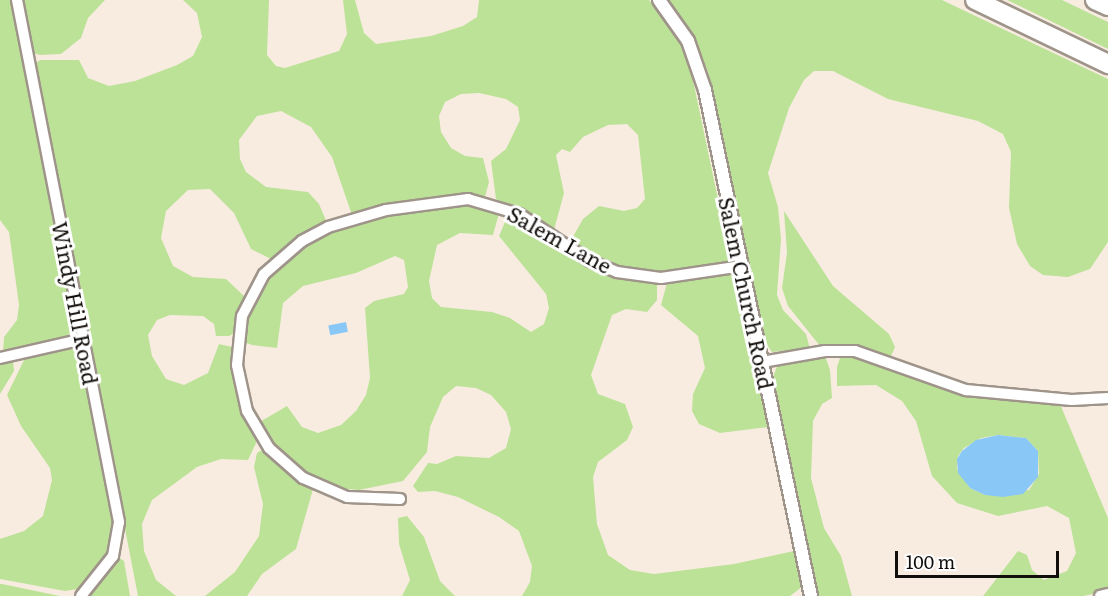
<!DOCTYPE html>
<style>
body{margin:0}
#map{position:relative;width:1108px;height:596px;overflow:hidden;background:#f8ece1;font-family:Literata,serif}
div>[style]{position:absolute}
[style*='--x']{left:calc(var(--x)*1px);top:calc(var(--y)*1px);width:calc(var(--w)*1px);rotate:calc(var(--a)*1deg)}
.green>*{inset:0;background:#bce297}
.water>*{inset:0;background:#89c8f6;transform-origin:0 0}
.roads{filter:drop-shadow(2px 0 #9f948a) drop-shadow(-2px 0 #9f948a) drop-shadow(0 2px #9f948a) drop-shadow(0 -2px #9f948a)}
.minor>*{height:10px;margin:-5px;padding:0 5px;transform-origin:5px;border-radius:5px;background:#fff}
.tertiary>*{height:12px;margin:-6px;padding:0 6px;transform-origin:6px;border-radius:6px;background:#fff}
.motorway>*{height:18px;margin:-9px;padding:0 9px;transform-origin:9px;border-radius:9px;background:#fff}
span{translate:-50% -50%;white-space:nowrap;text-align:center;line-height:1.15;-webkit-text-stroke:6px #fff;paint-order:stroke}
.street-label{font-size:21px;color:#120e0b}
.scale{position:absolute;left:895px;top:551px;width:164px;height:27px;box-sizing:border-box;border:3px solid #120e0b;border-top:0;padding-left:8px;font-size:18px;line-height:21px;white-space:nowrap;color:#120e0b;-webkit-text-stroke:4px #fff;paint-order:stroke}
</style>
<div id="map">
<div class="green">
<i style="clip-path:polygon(0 0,10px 0,74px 327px,67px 337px,3px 352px,4px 337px,17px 320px,19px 305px,9px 232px,0 220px)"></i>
<i style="clip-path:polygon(23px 0,105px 0,88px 18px,81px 38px,61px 54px,40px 55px,33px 53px)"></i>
<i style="clip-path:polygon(183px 0,269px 0,267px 55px,276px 66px,285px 68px,339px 51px,347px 34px,343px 0,355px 0,364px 33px,376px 44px,431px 36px,463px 26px,477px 17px,479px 0,649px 0,674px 32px,690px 66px,731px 261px,661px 273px,625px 269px,592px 257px,570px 242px,583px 219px,599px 206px,624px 211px,637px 208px,645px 199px,638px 135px,627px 124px,608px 125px,583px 137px,570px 152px,562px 149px,556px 155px,564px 193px,554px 230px,496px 199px,491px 161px,506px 149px,520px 120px,518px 107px,506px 99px,479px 93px,461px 94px,445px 102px,439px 116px,441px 132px,451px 148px,465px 156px,483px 158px,489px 182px,485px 197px,434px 196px,352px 215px,332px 157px,311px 127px,281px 111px,257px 116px,239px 140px,240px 159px,246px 172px,266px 187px,308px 192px,319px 204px,327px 223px,299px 237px,271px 259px,251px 249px,234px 213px,210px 189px,188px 190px,166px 211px,161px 238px,173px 266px,193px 277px,226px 279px,245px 297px,233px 334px,229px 336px,216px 336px,214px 324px,203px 316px,170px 315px,157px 320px,148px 335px,152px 356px,166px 379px,184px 385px,208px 373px,219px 344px,232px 347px,237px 394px,257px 441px,248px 460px,221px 459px,197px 467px,152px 500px,142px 524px,144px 551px,156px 580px,176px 596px,138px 596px,35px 64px,40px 60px,79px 60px,88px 78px,109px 86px,135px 81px,177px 65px,193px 56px,202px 37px,197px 13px)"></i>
<i style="clip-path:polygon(669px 0,942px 0,1108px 79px,1108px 242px,1090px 269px,1068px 277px,1043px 275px,1030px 266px,1017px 244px,1009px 208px,1011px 152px,1003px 134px,978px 121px,888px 99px,833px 71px,814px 71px,804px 80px,789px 108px,768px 173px,778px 207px,781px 239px,777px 295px,783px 310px,806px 334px,809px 345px,808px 348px,772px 352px,766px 343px,708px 72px,690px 31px)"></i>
<i style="clip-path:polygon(1007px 0,1062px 0,1108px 22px,1108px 49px)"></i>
<i style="clip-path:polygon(456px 204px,499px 211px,498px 217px,493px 235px,460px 233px,437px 245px,429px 281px,432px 298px,441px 307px,492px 312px,510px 318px,531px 332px,544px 324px,549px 308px,546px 294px,499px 236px,508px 215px,594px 269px,623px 279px,657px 283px,657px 300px,647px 312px,626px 309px,612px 315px,591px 375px,598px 394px,625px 404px,633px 427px,627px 440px,598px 462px,593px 477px,597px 524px,608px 555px,630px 570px,654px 574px,734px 564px,794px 551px,802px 587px,790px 596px,522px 596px,530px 582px,532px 566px,519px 531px,499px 517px,458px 497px,435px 491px,418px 492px,413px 486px,428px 463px,437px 464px,456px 456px,489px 458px,506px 448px,511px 429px,506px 412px,491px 395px,476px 388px,456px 386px,443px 397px,430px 427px,427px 452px,403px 481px,359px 490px,336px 488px,306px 474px,277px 449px,258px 423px,287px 406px,302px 427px,318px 433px,341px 425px,356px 411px,366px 395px,370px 378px,365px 308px,374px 301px,404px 294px,408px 287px,404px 260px,395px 256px,356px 273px,303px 286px,283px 303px,277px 348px,252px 345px,242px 341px,247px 317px,272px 273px,305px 245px,330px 232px,382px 216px)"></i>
<i style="clip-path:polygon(784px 211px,833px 286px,889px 334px,895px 347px,891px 356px,856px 346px,820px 346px,788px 306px,782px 288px,787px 253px)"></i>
<i style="clip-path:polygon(730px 273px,737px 278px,768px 427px,720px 433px,699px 424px,692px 411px,693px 394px,705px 368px,698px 336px,661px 305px,667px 283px)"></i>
<i style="clip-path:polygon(74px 347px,80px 354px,113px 526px,111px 552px,85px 588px,65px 591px,0 579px,0 539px,24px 531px,43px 516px,52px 480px,50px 468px,21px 426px,7px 395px,25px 358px)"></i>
<i style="clip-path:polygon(evenodd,841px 355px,876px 361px,965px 395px,1060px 404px,1108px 518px,1108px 591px,1083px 596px,983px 596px,1018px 551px,1027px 555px,1032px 570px,1044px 580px,1067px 571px,1076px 553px,1069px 518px,1047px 506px,998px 516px,957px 503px,932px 476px,916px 421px,902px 401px,876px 385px,837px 386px,837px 367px,841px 355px,998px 435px,1026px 438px,1038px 451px,1039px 474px,1029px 490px,985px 495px,970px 488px,957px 469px,958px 456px,964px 448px,981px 438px,998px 435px)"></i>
<i style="clip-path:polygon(825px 356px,830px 370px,832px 398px,822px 404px,813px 421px,811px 478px,824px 528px,841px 556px,852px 596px,819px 596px,773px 377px,778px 364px)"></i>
<i style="clip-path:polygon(13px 361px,14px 371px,0 394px,0 363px)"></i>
<i style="clip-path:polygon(264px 449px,287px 472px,313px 489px,296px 549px,262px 574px,247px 596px,205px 596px,235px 572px,259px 536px,263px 504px,254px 467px,257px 453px)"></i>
<i style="clip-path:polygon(407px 516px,424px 537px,440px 581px,455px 596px,402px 596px,410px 580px,399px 544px,398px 518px)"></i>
<i style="clip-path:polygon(118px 557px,124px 561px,130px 596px,86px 596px)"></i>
<i style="clip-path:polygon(0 584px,2px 584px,60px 596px,0 596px)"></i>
</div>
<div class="water">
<i style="left:346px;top:322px;width:10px;height:18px;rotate:79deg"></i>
<i style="clip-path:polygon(998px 435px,1026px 438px,1038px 451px,1038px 477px,1023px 494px,1003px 497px,985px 495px,970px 488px,958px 473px,957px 459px,962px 451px,976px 440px)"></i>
</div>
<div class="roads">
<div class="minor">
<i style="--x:17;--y:0;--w:532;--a:78.94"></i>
<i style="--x:119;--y:522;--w:35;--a:100"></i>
<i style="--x:113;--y:556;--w:51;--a:128.7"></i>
<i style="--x:0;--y:358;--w:85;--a:-12.9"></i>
<i style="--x:762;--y:362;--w:64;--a:-9.9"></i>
<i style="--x:825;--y:351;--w:30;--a:0"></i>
<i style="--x:855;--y:351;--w:118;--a:19.4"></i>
<i style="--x:966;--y:390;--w:106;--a:5.4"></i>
<i style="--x:1072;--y:400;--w:36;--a:-3"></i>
<i style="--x:400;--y:499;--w:53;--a:-177.8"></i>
<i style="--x:347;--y:497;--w:48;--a:-156.6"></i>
<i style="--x:303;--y:478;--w:45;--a:-138.6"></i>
<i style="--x:269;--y:448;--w:43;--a:-120.7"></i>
<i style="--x:247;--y:411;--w:47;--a:-102.3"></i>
<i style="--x:237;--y:365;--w:49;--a:-84.2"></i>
<i style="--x:242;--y:316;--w:47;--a:-62.4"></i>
<i style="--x:264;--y:274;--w:50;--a:-41"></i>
<i style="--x:302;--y:241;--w:30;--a:-28"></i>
<i style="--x:328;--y:227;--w:60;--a:-16.3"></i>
<i style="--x:386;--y:210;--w:83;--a:-7.6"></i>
<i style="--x:468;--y:199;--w:53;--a:16.4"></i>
<i style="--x:519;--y:214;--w:85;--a:33.5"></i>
<i style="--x:590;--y:261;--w:29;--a:22"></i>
<i style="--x:617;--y:272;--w:44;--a:7.8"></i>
<i style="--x:661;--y:278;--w:82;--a:-8.4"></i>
<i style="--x:1100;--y:596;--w:8;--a:-14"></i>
</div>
<div class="tertiary">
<i style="--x:659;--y:0;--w:50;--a:54.7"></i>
<i style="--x:688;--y:41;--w:52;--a:70.9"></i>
<i style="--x:705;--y:90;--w:517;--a:78.17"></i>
</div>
<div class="motorway">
<i style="--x:975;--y:0;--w:148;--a:25.7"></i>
<i style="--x:1095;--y:0;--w:14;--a:25"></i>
</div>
</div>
<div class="street-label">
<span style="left:560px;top:239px;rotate:29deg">Salem Lane</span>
<span style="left:747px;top:293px;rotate:78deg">Salem Church Road</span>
<span style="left:76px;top:303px;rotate:79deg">Windy Hill Road</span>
</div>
<div class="scale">100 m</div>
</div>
